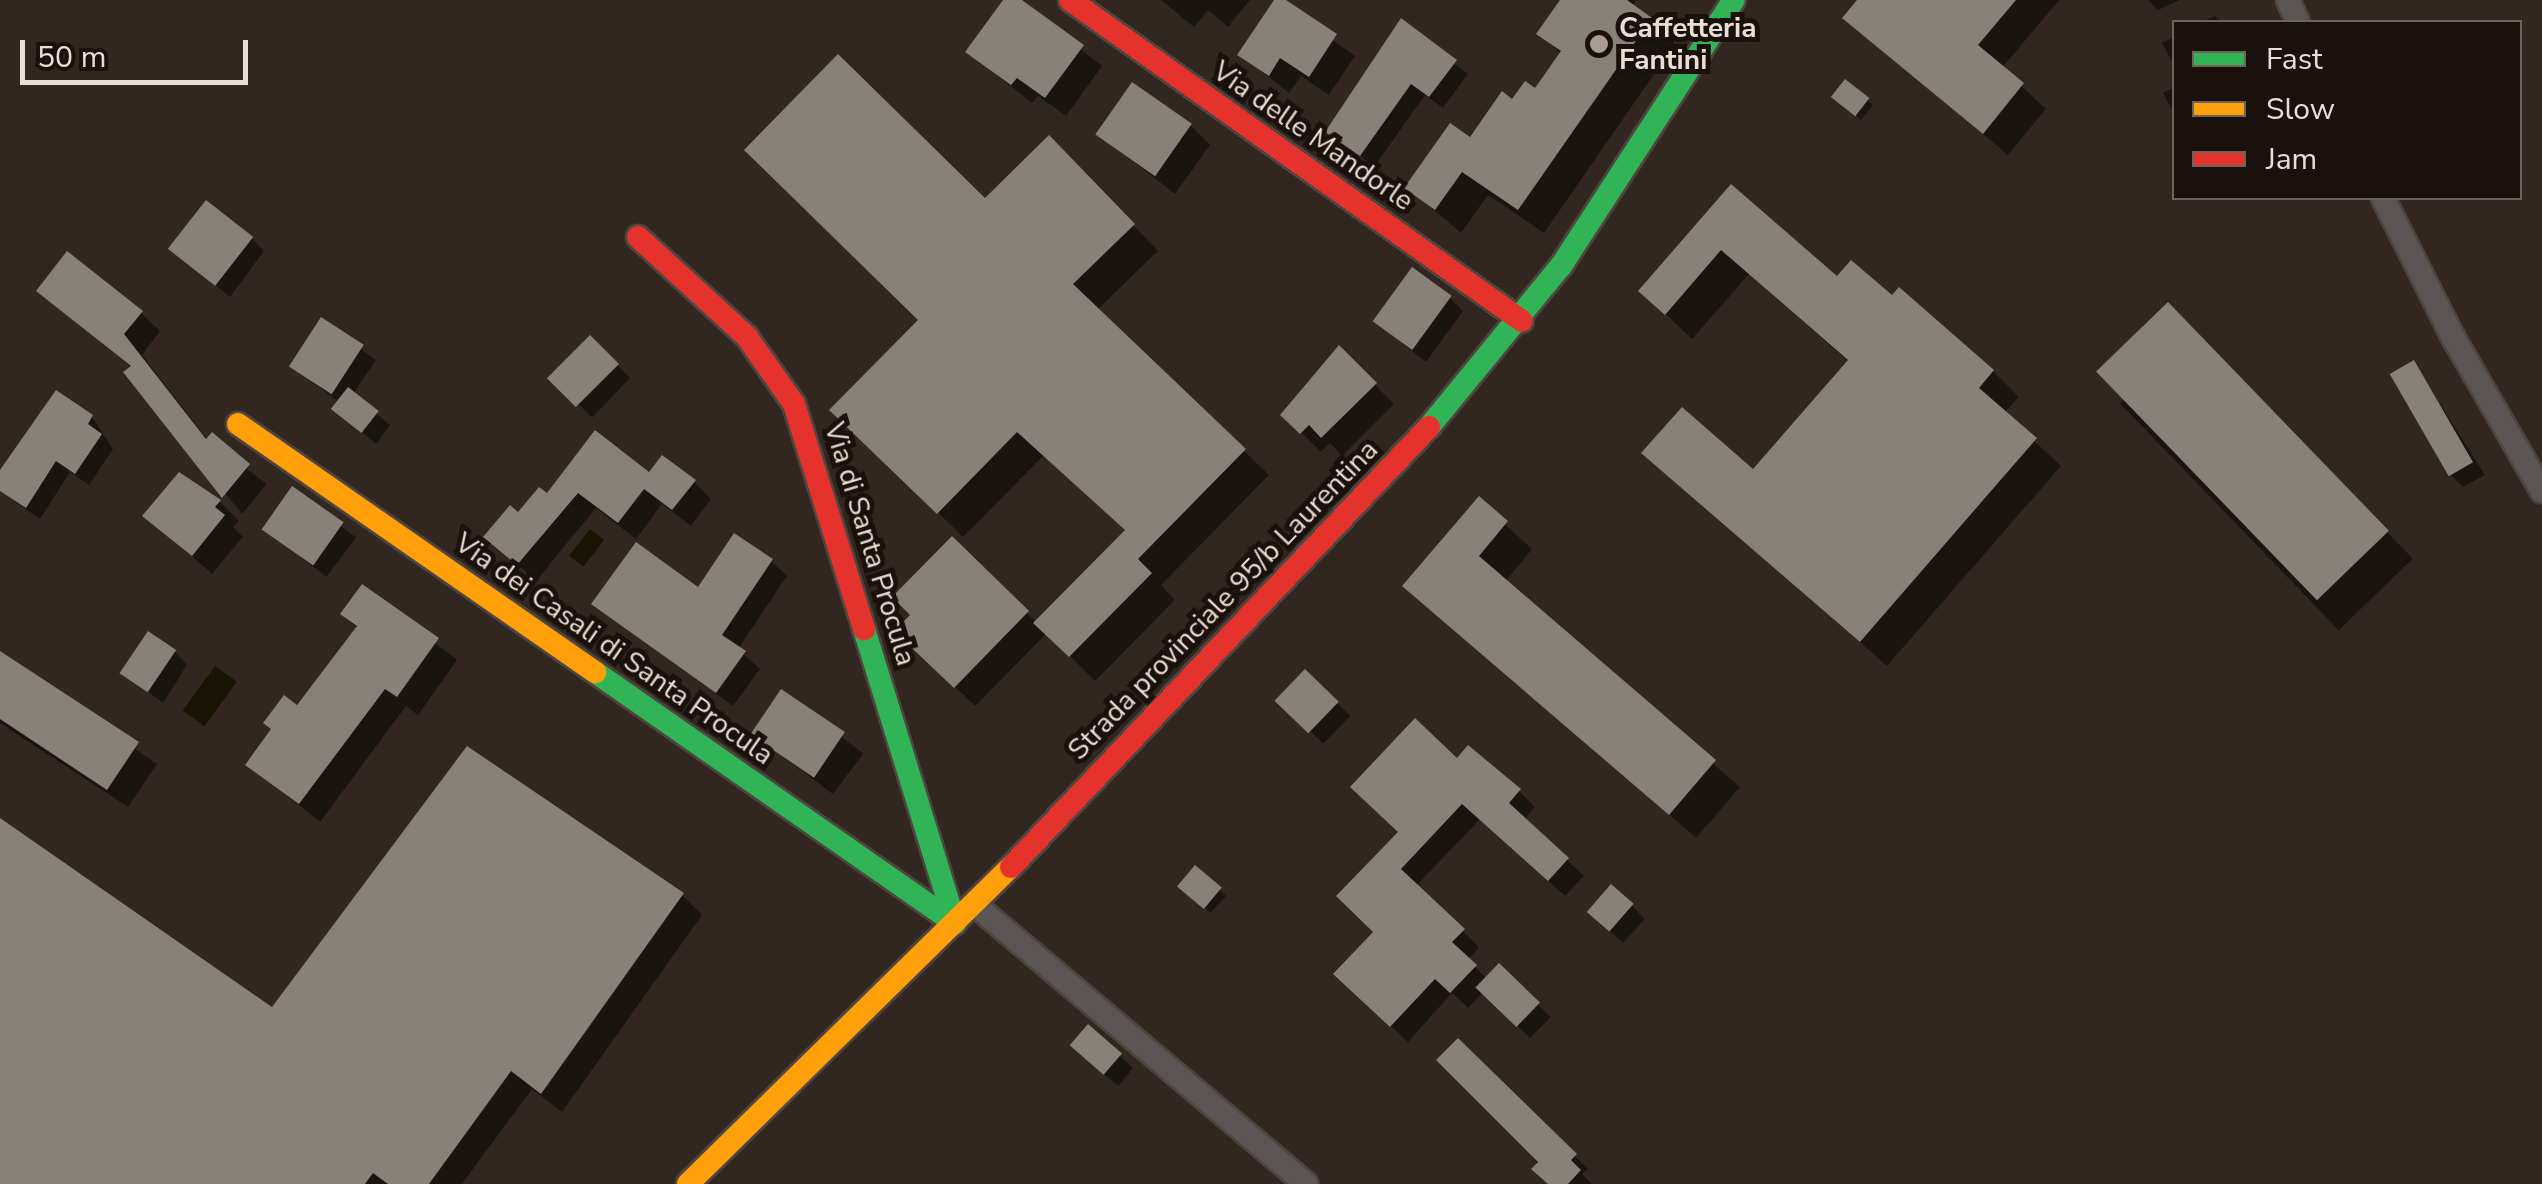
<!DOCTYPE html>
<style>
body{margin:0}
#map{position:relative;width:2542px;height:1184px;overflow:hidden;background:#322720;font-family:"Nunito Sans",sans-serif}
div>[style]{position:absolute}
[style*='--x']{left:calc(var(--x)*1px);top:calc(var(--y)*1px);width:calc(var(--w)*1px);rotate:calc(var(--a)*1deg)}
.water>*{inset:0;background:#171404;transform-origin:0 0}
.shadow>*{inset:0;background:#0007;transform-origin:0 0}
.building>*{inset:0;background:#888179;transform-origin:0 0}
.roads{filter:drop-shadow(2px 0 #4e453f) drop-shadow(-2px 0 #4e453f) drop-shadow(0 2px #4e453f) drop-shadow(0 -2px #4e453f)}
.street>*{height:22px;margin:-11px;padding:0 11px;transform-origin:11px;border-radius:11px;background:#5b5655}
.fast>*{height:22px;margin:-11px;padding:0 11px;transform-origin:11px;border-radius:11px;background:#30b455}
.slow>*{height:22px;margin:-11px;padding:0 11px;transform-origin:11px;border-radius:11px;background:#ff9f0a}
.jam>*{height:22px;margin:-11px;padding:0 11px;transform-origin:11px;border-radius:11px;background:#e5322d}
.dots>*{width:28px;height:28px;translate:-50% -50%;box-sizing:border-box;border:5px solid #1a110c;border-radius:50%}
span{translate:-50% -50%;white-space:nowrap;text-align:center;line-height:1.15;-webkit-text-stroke:10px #1a110c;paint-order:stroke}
.poi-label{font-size:28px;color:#e9ddd5;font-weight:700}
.left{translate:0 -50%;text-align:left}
.street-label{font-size:28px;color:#e9ddd5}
.legend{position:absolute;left:2172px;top:20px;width:350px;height:180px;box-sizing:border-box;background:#1a110c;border:2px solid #6d635c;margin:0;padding:12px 18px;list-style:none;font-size:30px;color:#e9ddd5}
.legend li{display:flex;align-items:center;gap:20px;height:50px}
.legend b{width:50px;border:2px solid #6d635c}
.scale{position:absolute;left:20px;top:40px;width:228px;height:45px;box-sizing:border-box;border:5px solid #e9ddd5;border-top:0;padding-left:12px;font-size:30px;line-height:35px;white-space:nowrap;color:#e9ddd5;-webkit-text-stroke:8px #1a110c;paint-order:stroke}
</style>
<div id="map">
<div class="water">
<i style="left:590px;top:529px;width:18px;height:34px;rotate:38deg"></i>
<i style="left:215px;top:666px;width:27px;height:55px;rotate:36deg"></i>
</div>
<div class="shadow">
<i style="clip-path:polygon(1006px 0,1018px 0,1102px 66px,1066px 116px,1038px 96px,1032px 103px,968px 52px)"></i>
<i style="clip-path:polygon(1161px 0,1250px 0,1228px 27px,1208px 10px,1194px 27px)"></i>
<i style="clip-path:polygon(1277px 0,1355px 56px,1329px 95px,1301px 76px,1289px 93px,1240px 54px)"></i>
<i style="clip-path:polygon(1563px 0,1636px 0,1632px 7px,1675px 44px,1544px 233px,1488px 195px,1461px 233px,1408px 188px,1513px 102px,1536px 92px,1562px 55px,1540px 33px)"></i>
<i style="clip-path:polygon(1861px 0,2059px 0,2002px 68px,2046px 109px,2008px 155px,1846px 18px)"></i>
<i style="clip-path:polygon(2148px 0,2180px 0,2158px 10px)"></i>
<i style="clip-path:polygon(2215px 16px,2221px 22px,2202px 22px)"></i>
<i style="clip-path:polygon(1402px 22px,1468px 74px,1443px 108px,1425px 95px,1374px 167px,1329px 131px)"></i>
<i style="clip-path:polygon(2174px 37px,2174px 66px,2162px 43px)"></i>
<i style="clip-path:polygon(2174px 87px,2174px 114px,2163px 93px)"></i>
<i style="clip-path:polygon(1867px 100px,1873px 105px,1861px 120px,1839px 102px)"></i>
<i style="clip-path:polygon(1190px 125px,1210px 145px,1175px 194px,1098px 134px)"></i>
<i style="clip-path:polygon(1049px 139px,1158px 251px,1097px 310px,1269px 475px,1161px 585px,1175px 600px,1095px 681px,1047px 633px,975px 706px,898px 631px,913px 615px,952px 540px,1037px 623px,1127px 531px,1044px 455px,963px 537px,833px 410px,922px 320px,985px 201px)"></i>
<i style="clip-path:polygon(1731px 188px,1837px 280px,1892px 298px,1993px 371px,2019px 397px,2004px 413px,2061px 466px,1887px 666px,1645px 453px,1753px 473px,1849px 362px,1749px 274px,1692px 339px,1641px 291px)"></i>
<i style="clip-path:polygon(252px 238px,264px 251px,230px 297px,171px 249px)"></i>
<i style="clip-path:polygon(39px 291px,141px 313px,160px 331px,142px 355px,208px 440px,267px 484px,242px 514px,126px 372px,132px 368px)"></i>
<i style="clip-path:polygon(1450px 298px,1463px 311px,1426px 362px,1376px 322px)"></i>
<i style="clip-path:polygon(321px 320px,376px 360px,353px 394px,390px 425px,376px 444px,334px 409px,339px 402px,291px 366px)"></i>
<i style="left:2194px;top:332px;width:315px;height:103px;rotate:46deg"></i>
<i style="left:590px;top:339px;width:56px;height:55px;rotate:44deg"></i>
<i style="clip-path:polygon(1339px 348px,1394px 404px,1342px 456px,1330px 443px,1321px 452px,1284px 415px)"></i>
<i style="clip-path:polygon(2414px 363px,2485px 475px,2463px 487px,2450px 474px)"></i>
<i style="clip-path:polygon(92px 417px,113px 449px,89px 485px,70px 472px,40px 519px,0 491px,0 476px)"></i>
<i style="clip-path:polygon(649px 475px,694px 482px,711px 499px,691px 526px,662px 504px,636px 539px,596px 508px,536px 581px,486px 537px,547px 496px)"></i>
<i style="left:293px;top:490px;width:79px;height:49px;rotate:37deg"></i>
<i style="clip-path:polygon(1479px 500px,1532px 549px,1505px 582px,1740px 787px,1696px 838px,1406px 586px)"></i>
<i style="clip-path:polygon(219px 501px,239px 521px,233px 527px,243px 537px,212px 574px,146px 515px)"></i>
<i style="clip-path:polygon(771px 561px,787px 576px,738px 649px,760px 669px,733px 706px,594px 603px,698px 591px)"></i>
<i style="clip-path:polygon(363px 587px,457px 660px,418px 715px,406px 706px,320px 822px,248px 764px,358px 629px,343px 614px)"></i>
<i style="clip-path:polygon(175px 652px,187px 665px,163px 703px,124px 674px)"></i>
<i style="clip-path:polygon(0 654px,157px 764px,128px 807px,0 723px)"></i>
<i style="left:1305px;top:672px;width:63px;height:39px;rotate:44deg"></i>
<i style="left:782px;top:692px;width:102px;height:51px;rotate:37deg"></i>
<i style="clip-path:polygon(1457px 762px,1519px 791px,1535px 807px,1524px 820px,1584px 876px,1565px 896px,1480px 819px,1416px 886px,1479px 947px,1468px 960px,1487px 979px,1499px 967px,1551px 1017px,1530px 1038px,1483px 992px,1468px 1008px,1452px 993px,1408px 1042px,1353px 990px,1376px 932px,1401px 833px)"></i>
<i style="clip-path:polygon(0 821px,273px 1010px,682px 895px,702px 915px,562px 1112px,532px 1089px,462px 1184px,0 1184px)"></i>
<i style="left:1196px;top:868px;width:41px;height:23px;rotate:43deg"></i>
<i style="clip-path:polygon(1632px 906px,1645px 919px,1623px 943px,1602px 924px)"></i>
<i style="clip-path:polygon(1458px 1041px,1588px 1169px,1582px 1174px,1592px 1184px,1550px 1184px)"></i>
<i style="clip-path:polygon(1120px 1056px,1133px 1068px,1118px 1086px,1085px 1058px)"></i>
</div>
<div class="building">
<i style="clip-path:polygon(1003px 0,1022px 0,1084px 45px,1045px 98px,1017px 78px,1011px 85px,965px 52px)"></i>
<i style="clip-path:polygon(1274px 0,1286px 0,1337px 34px,1309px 77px,1280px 58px,1269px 76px,1237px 55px)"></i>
<i style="clip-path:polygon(1560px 0,1627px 0,1652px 18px,1518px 210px,1462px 172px,1435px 210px,1404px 188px,1450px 123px,1470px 137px,1502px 91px,1512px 99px,1525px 81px,1535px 88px,1561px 51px,1536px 34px)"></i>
<i style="clip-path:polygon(1857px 0,2016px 0,1978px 45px,2024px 83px,1983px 134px,1842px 18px)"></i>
<i style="clip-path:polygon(1401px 18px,1457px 60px,1429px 97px,1411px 84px,1360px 156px,1325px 132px)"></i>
<i style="clip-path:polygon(838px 54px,985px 198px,1049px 135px,1135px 224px,1073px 284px,1246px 449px,1138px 559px,1152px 573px,1069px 657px,1033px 623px,1125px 530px,1017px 432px,937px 514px,829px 410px,918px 320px,744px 150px)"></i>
<i style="left:1845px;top:79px;width:31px;height:23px;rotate:38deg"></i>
<i style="left:1132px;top:82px;width:73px;height:64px;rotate:35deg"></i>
<i style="clip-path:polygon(1731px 184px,1837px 276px,1851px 260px,1892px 295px,1899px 287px,1994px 370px,1979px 388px,2037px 438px,1860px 642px,1641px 453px,1682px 407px,1753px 469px,1848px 360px,1721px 250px,1665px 315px,1638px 291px)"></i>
<i style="left:206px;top:200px;width:60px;height:62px;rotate:38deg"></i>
<i style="clip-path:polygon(67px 251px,143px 311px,124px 334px,206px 439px,212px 432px,250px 464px,222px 498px,123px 372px,131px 366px,36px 291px)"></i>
<i style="left:1412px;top:267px;width:49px;height:67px;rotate:36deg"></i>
<i style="left:2168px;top:302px;width:318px;height:100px;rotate:46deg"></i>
<i style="left:321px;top:317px;width:51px;height:59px;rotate:33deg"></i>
<i style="left:590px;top:335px;width:41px;height:61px;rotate:45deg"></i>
<i style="clip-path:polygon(1339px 345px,1377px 383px,1321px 438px,1309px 425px,1300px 434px,1280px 415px)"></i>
<i style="left:2414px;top:360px;width:118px;height:28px;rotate:60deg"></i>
<i style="left:348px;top:387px;width:39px;height:28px;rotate:38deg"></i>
<i style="clip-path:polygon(56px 390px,93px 415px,88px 424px,102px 434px,75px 474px,56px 461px,26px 508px,0 491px,0 470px)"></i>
<i style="clip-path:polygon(595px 430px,649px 472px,662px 455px,696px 480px,672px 510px,644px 489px,618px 523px,578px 493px,517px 565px,483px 537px,510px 505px,518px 512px,539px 487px,547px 493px)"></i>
<i style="clip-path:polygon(179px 472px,221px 500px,215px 507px,225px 515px,192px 556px,142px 516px)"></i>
<i style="left:292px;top:486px;width:63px;height:53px;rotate:35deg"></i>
<i style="clip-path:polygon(1479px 496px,1508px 521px,1479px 556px,1716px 760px,1669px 815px,1402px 586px)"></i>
<i style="clip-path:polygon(734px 533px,773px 559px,722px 635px,746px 651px,716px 693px,591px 604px,636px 542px,698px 587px)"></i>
<i style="clip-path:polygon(952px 536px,1029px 611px,954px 688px,894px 631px,910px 615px,892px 597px)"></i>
<i style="clip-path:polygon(362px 584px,439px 638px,397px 697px,385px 689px,299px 804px,245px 765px,271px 729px,263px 723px,284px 695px,297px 705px,357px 626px,340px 614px)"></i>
<i style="left:148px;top:631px;width:34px;height:51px;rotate:34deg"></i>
<i style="clip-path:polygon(0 651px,139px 742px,107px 790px,0 719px)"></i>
<i style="left:1305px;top:669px;width:47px;height:44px;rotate:44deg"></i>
<i style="left:781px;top:689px;width:77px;height:55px;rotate:34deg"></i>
<i style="clip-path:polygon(1415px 718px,1457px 758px,1468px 745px,1521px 789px,1509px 803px,1569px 858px,1548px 881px,1462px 804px,1401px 869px,1465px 929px,1452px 942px,1477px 965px,1450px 993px,1435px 979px,1390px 1027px,1333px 974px,1373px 932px,1336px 896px,1398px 832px,1350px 787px)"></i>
<i style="clip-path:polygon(467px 746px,684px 893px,541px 1094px,511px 1071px,429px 1184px,388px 1184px,373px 1173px,365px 1184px,0 1184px,0 818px,272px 1007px)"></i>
<i style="left:1195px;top:865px;width:35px;height:28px;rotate:40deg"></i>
<i style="left:1611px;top:884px;width:30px;height:37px;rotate:41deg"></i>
<i style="left:1499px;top:963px;width:57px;height:34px;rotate:44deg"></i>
<i style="left:1088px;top:1024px;width:45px;height:28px;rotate:41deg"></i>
<i style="clip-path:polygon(1458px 1038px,1577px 1154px,1571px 1160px,1581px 1170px,1568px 1184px,1548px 1184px,1531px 1169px,1538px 1162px,1436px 1060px)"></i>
</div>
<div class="roads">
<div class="street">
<i style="--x:2288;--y:0;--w:24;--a:66"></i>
<i style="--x:2383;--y:198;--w:156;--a:63.3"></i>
<i style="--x:2453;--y:337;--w:178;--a:60"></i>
<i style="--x:975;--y:905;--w:433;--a:40.1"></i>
</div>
<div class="fast">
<i style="--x:1429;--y:427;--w:208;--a:-50.7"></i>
<i style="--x:1561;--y:266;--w:317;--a:-57"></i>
<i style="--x:864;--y:629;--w:308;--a:72.8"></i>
<i style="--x:595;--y:672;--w:439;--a:34.9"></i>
</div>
<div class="slow">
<i style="--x:238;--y:424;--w:435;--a:34.8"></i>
<i style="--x:688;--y:1184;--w:453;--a:-44.5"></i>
</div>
<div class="jam">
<i style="--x:1070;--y:0;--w:554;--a:35.38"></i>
<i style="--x:638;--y:237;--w:148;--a:42.5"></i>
<i style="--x:747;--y:337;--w:82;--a:55"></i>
<i style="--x:794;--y:404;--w:236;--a:72.7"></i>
<i style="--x:1011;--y:867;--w:607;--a:-46.47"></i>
</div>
</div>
<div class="dots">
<i style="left:1599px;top:44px;background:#a99d96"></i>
</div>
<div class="poi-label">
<span class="left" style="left:1619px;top:44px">Caffetteria<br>Fantini</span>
</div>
<div class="street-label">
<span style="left:1313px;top:136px;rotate:35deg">Via delle Mandorle</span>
<span style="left:870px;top:544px;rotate:73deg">Via di Santa Procula</span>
<span style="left:1223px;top:600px;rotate:-46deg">Strada provinciale 95/b Laurentina</span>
<span style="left:614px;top:649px;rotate:35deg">Via dei Casali di Santa Procula</span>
</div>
<ul class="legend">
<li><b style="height:12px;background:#30b455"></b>Fast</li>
<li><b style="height:12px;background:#ff9f0a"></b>Slow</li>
<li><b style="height:12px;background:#e5322d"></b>Jam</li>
</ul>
<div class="scale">50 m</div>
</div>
